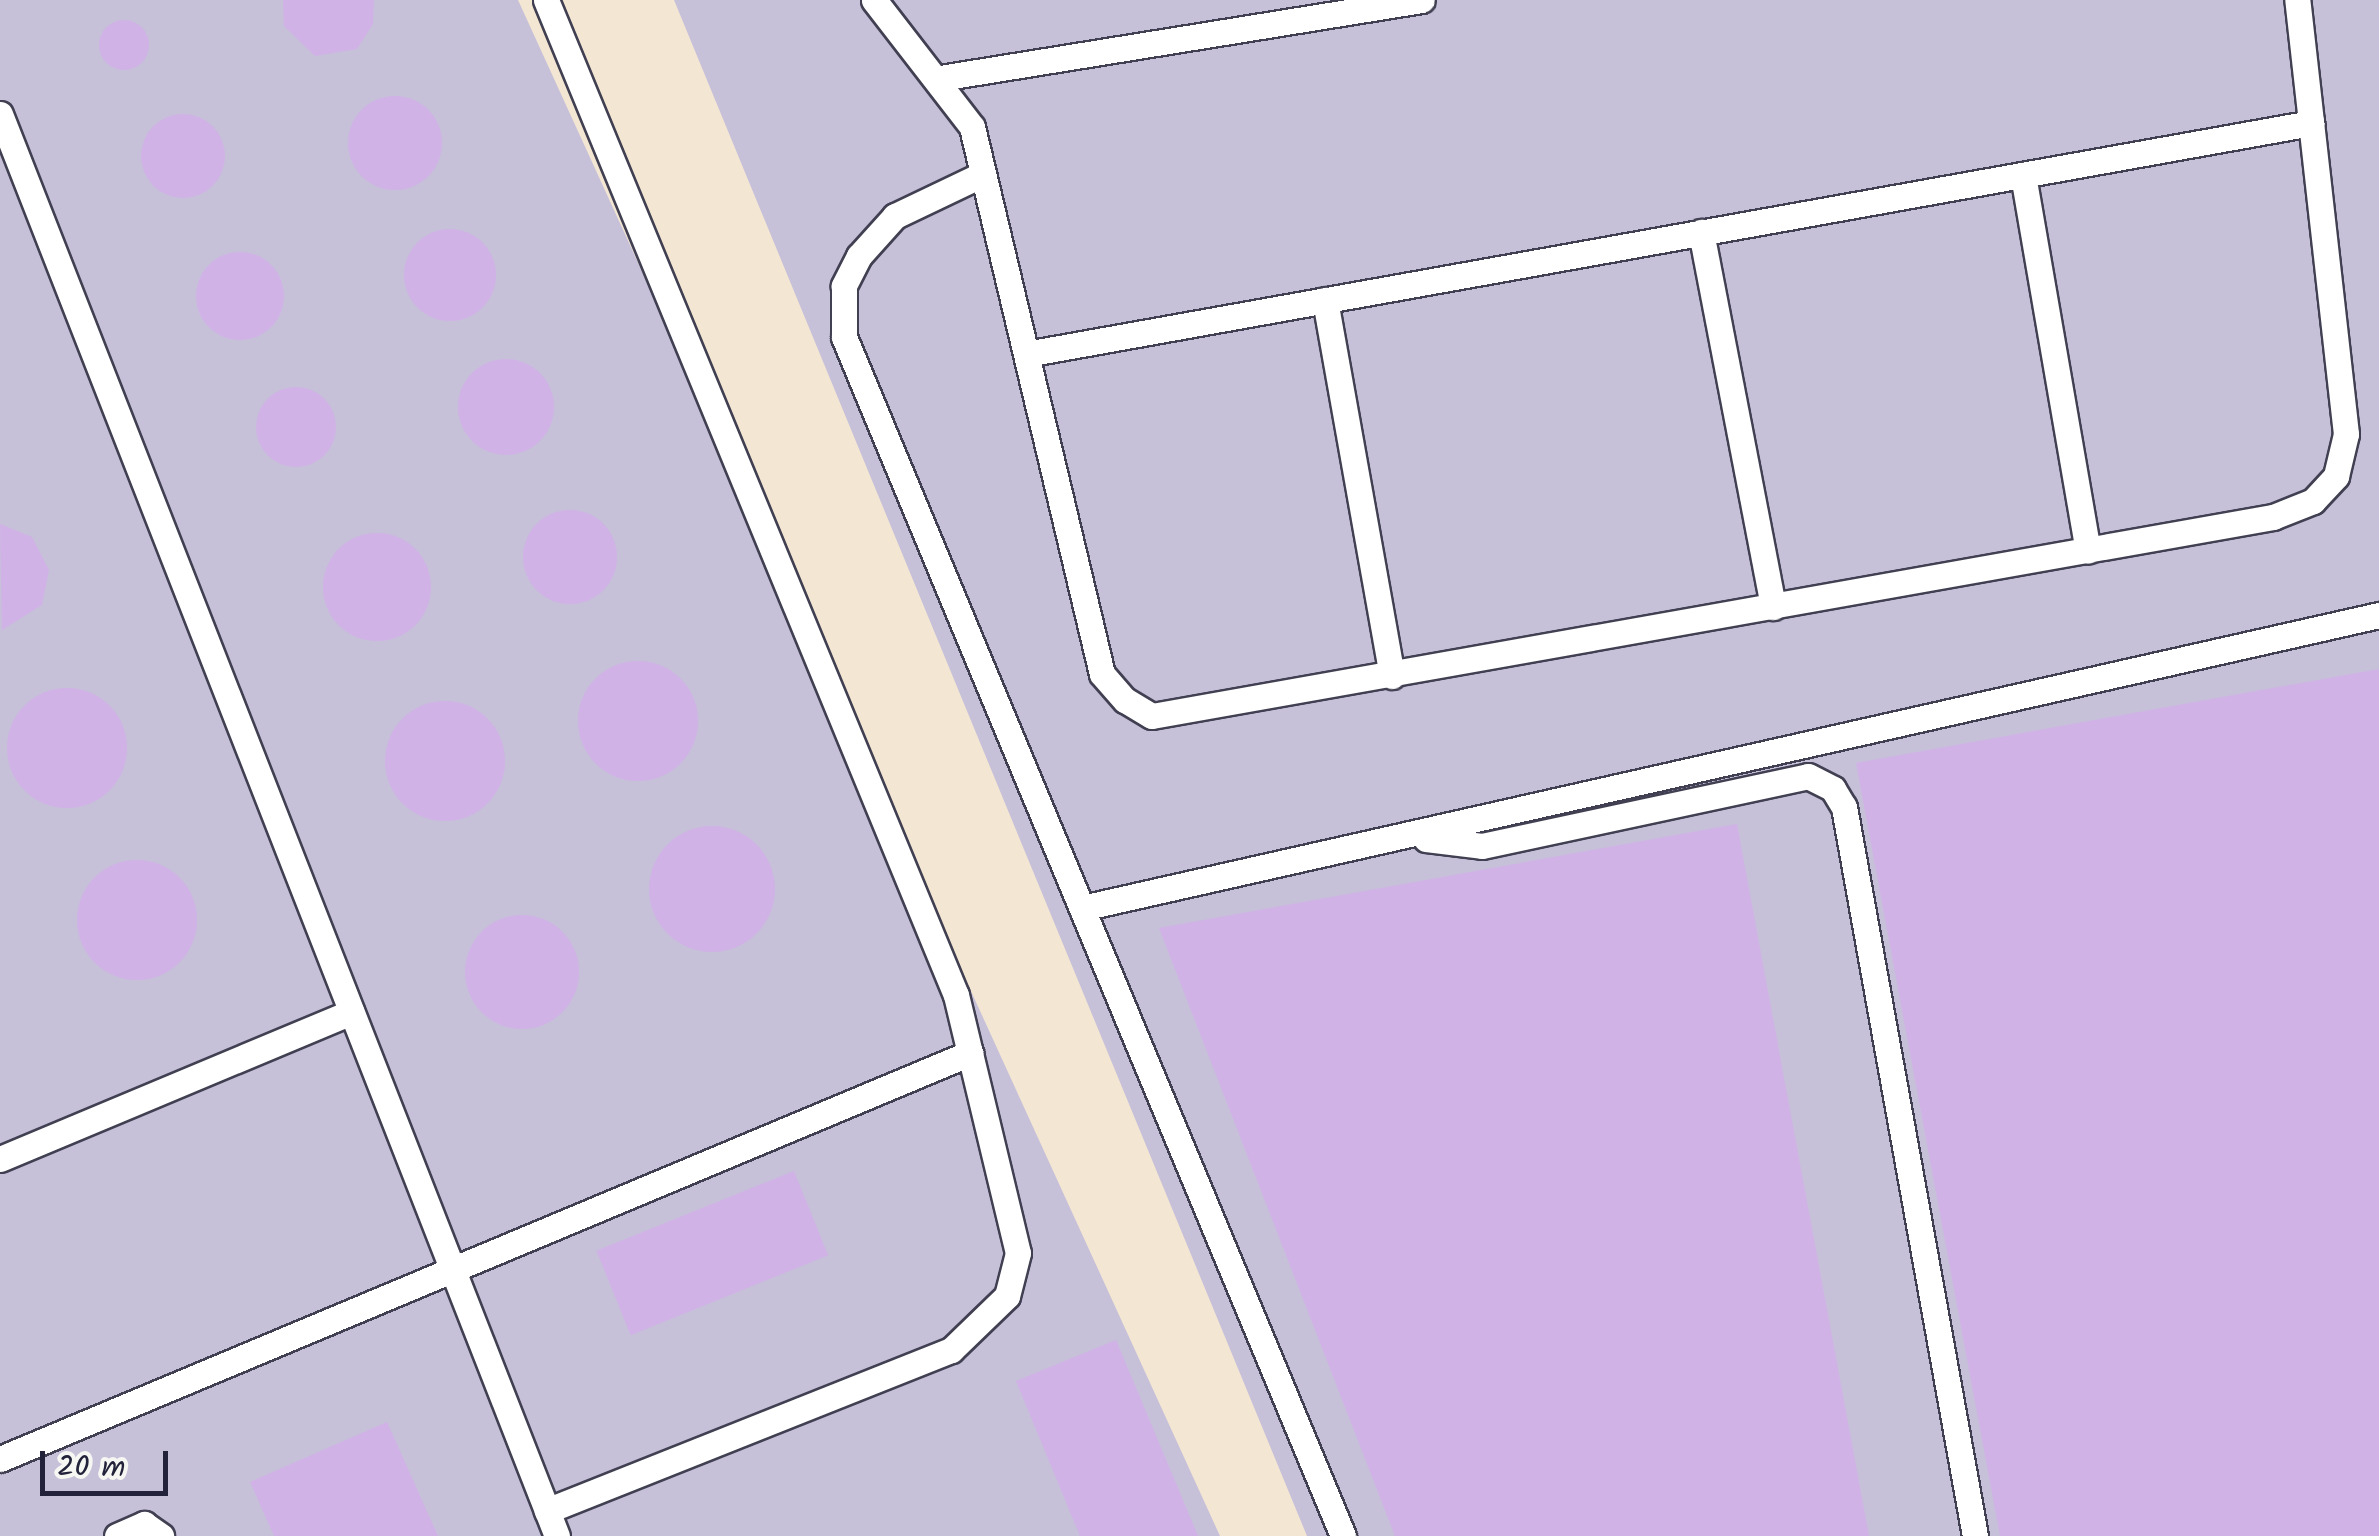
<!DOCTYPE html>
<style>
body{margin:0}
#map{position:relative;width:2379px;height:1536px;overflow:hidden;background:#f3e7d3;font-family:Kalam,sans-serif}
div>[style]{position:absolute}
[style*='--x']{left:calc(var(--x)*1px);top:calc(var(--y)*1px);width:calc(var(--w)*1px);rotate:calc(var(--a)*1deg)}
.industrial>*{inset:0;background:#c7c0d9}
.building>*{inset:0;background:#d0b2e7;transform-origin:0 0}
.round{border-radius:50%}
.roads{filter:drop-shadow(2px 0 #414052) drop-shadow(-2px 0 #414052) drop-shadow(0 2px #414052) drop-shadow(0 -2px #414052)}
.lane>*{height:25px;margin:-12.5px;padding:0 12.5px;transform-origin:12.5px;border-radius:12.5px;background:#fff}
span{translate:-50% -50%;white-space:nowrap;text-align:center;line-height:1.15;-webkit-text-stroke:8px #f6f6f2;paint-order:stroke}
.scale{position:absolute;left:40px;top:1451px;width:128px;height:45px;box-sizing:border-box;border:5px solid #22223b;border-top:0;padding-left:12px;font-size:30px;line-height:35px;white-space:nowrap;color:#22223b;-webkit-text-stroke:8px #f6f6f2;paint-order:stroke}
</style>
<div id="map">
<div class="industrial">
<i style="clip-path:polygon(0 0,518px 0,1220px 1536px,0 1536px)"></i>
<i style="clip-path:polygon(674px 0,2379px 0,2379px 1536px,1307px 1536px)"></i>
</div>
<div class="building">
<i style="clip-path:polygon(283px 0,374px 0,373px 24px,357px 49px,315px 56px,284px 26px)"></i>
<i class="round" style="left:99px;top:20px;width:50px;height:50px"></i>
<i class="round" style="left:348px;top:96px;width:94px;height:94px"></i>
<i class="round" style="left:141px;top:114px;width:84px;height:84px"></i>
<i class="round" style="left:404px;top:229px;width:92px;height:92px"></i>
<i class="round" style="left:196px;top:252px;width:88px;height:88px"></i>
<i class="round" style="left:458px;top:359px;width:96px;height:96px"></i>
<i class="round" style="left:256px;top:387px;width:80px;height:80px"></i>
<i class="round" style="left:523px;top:510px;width:94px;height:94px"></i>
<i style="clip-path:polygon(0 524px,32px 537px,49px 570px,42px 605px,2px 630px)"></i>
<i class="round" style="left:323px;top:533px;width:108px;height:108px"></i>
<i class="round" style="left:578px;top:661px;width:120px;height:120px"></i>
<i style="clip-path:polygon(2379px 669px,2379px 1536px,2000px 1536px,1856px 763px)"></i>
<i class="round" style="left:7px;top:688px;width:120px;height:120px"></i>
<i class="round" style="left:385px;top:701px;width:120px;height:120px"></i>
<i style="clip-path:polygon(1737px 824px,1869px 1536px,1395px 1536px,1159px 928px)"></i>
<i class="round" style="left:649px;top:826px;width:126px;height:126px"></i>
<i class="round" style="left:77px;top:860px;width:120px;height:120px"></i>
<i class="round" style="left:465px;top:915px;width:114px;height:114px"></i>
<i style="left:794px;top:1171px;width:91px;height:213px;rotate:68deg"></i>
<i style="clip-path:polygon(1116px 1340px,1198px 1536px,1080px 1536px,1016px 1381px)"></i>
<i style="clip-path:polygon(387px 1422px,438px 1536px,274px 1536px,250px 1482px)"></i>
</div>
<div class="roads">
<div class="lane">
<i style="--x:546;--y:0;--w:1076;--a:67.61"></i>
<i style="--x:956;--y:995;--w:265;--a:76.5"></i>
<i style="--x:1018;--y:1253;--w:44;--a:104.3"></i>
<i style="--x:1007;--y:1296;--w:78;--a:136"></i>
<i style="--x:951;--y:1350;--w:435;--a:158.3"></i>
<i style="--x:874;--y:0;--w:160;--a:52.3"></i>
<i style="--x:972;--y:127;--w:562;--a:76.63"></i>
<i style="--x:1102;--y:674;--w:35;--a:49"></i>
<i style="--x:1125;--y:700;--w:31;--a:31"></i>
<i style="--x:1152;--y:716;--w:1139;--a:-10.07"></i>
<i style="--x:2273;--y:517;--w:43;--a:-21.8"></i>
<i style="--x:2313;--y:501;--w:34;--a:-47"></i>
<i style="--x:2336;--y:476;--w:43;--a:-76.6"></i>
<i style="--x:2346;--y:434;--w:437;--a:-96.4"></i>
<i style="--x:940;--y:78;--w:488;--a:-9.2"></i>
<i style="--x:0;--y:114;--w:1527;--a:68.61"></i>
<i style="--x:983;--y:174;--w:98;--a:154.5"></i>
<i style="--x:895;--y:216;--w:54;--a:132"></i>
<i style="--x:859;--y:256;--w:34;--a:117"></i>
<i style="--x:844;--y:286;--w:51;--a:90"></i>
<i style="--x:844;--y:337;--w:1299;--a:67.4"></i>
<i style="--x:2023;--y:175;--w:381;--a:80.2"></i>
<i style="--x:1701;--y:232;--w:382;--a:79.1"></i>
<i style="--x:1325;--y:300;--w:382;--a:79.9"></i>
<i style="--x:1026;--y:354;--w:1306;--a:-10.19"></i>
<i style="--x:1426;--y:839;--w:56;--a:7.1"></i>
<i style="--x:1482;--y:846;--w:333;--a:-12.1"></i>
<i style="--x:1808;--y:776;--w:28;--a:27"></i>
<i style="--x:1833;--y:789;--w:21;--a:59"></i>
<i style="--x:1844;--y:807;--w:741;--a:79.81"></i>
<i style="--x:1082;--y:908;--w:1330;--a:-12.73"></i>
<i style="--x:0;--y:1159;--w:381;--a:-22.7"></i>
<i style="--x:0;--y:1459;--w:1052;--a:-22.71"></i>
<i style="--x:117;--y:1536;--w:30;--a:-24"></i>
<i style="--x:144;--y:1524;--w:21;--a:35"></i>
</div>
</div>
<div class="scale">20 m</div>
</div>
